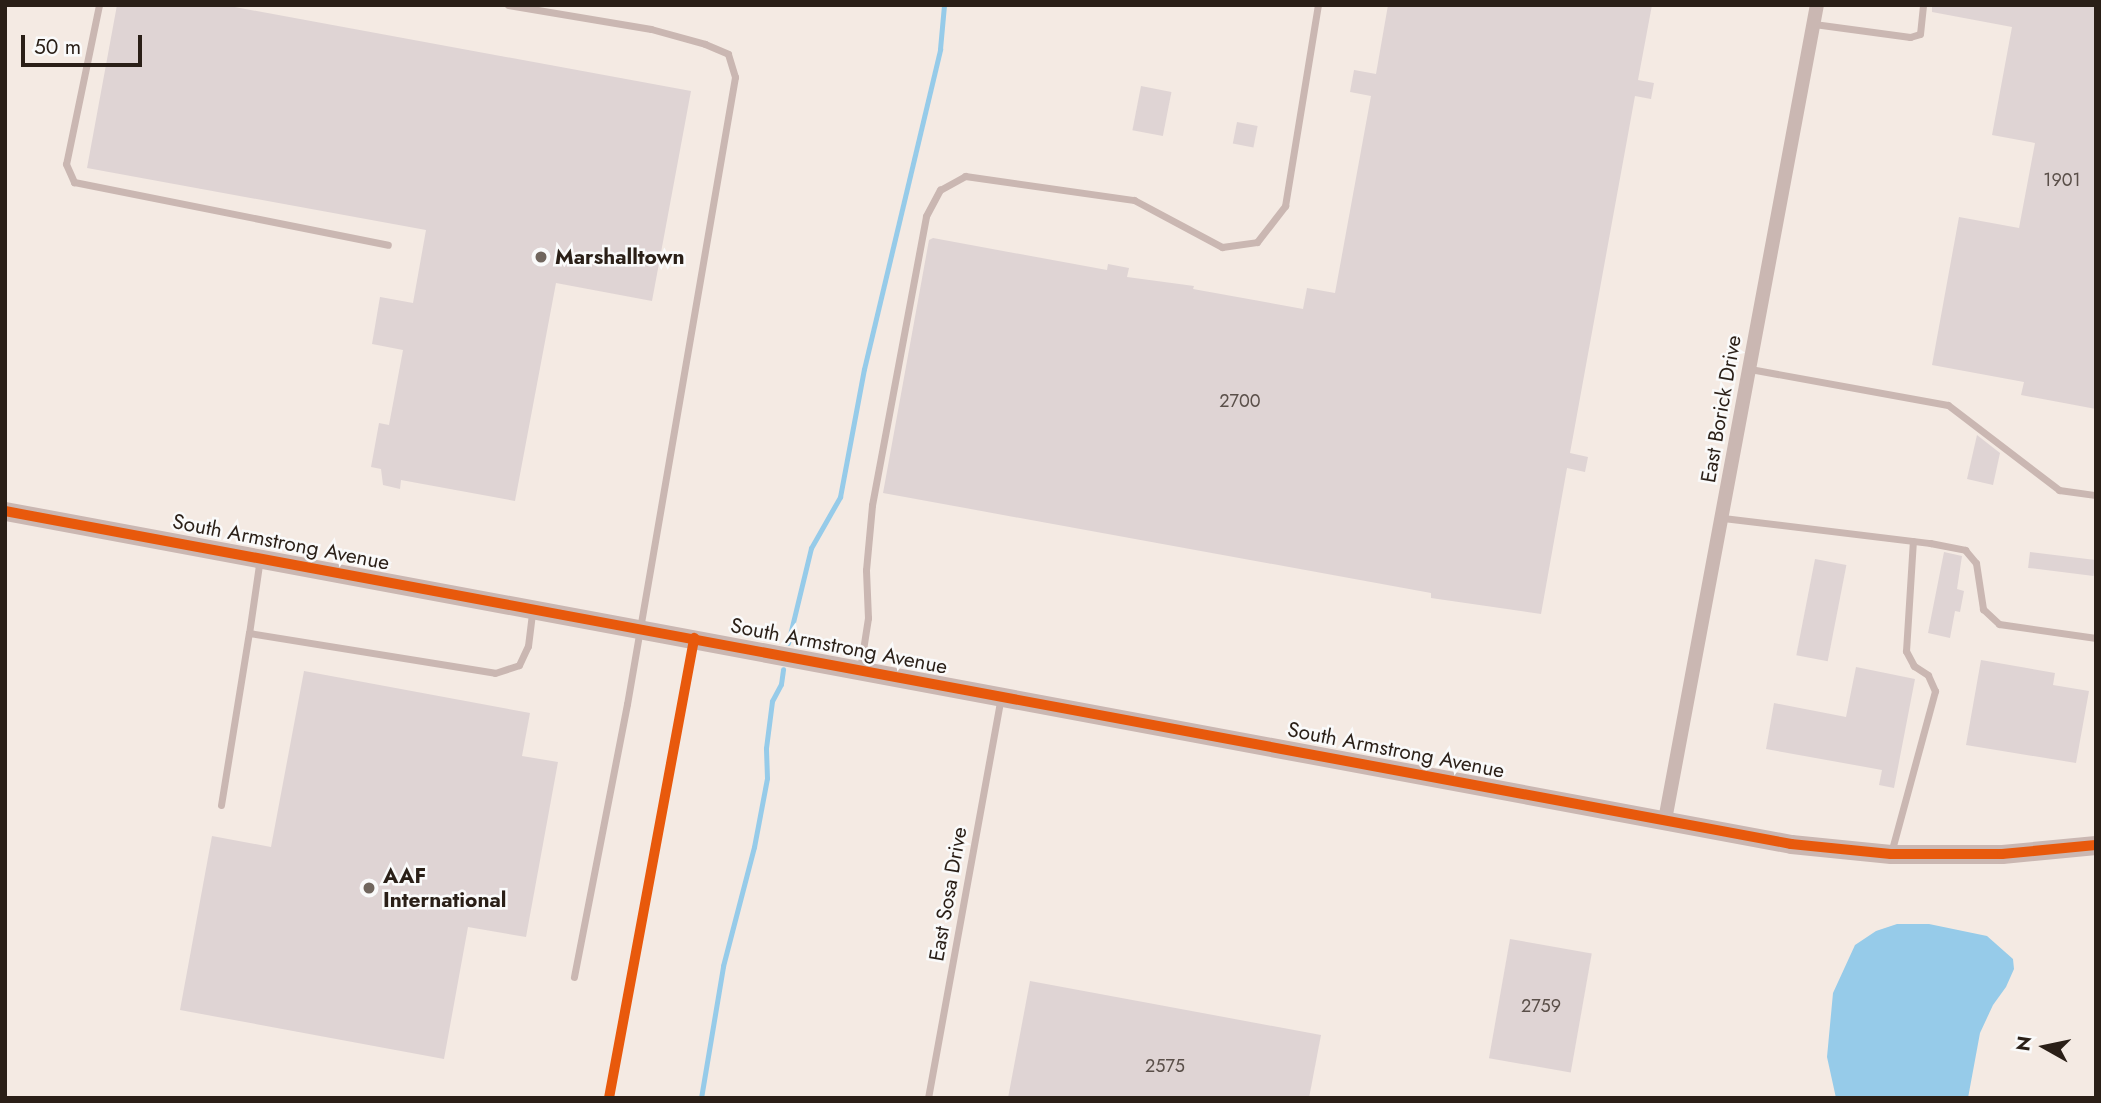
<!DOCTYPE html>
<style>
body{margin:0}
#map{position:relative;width:2101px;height:1103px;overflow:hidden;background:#f4eae3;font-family:Jost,sans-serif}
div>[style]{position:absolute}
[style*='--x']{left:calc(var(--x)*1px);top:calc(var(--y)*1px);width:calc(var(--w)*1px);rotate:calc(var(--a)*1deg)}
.water>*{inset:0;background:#96cbe9}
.stream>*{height:5px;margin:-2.5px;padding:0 2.5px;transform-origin:2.5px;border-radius:2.5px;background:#96cbe9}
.building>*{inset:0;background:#dfd4d4;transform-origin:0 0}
.service>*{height:7px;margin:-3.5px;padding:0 3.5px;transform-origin:3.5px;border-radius:3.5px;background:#cab7b2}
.minor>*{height:14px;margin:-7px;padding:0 7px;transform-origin:7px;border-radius:7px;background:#cab7b2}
.tertiary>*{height:19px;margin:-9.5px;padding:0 9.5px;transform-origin:9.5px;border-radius:9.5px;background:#cab7b2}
.cycleway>*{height:10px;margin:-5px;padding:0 5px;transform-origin:5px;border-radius:5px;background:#e8590c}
.dots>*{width:19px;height:19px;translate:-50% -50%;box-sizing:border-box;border:4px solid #fafafa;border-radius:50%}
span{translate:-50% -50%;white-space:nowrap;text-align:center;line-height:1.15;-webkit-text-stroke:5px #fafafa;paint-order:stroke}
.number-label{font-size:18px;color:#5a4f49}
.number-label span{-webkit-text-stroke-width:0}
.poi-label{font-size:21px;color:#2a1f17;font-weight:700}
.left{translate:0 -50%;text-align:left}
.street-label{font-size:21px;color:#2a1f17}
.frame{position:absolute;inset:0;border:7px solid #2a1f17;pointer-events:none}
.north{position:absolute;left:2010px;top:1012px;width:70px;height:70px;-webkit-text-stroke:5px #fafafa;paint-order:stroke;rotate:279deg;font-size:19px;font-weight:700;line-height:28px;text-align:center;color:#2a1f17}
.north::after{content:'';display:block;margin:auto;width:24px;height:32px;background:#2a1f17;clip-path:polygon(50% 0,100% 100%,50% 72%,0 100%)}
.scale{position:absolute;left:21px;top:35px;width:121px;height:32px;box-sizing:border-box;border:4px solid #2a1f17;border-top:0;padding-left:9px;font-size:21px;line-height:24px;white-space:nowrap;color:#2a1f17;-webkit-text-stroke:5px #fafafa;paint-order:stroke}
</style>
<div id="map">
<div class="water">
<i style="clip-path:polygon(1897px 924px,1929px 924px,1987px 936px,2013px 959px,2014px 969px,2006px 987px,1993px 1005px,1980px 1033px,1968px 1098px,1836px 1098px,1827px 1057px,1833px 993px,1855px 945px,1876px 931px)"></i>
</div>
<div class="stream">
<i style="--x:788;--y:643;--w:98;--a:-76.4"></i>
<i style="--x:811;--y:548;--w:59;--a:-60.4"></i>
<i style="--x:840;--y:497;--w:130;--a:-79.4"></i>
<i style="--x:864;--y:369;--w:329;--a:-76.6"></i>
<i style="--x:940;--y:49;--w:44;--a:-84.8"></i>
<i style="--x:701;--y:1098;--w:134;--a:-80.5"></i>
<i style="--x:723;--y:966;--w:123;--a:-75.4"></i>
<i style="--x:754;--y:847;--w:70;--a:-79.3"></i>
<i style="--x:767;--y:778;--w:30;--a:-92"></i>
<i style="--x:766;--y:748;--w:47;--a:-82.7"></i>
<i style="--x:772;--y:701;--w:19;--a:-62"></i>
<i style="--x:781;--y:684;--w:15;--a:-82"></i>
</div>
<div class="building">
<i style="clip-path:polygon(117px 5px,224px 5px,691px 91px,652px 301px,556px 283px,515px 501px,401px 480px,400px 489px,383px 485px,381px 469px,371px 467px,379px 423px,389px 425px,403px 350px,372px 344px,380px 297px,413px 303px,426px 230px,87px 168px)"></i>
<i style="clip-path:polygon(1388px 5px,1652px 5px,1638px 80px,1654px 83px,1651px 99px,1635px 96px,1570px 453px,1588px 457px,1585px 472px,1567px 468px,1541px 614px,1431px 598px,1431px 593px,883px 493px,929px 240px,933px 238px,1107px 270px,1108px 264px,1129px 268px,1127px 277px,1194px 286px,1193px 289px,1303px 309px,1307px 288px,1335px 293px,1371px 96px,1350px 92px,1354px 70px,1376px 74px)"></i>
<i style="clip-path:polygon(1932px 5px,2096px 5px,2096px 409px,2021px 395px,2024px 382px,1932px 365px,1959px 217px,2019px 228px,2035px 143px,1992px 135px,2012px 27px,1932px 12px)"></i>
<i style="left:1141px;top:86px;width:31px;height:45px;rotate:11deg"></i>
<i style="left:1237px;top:122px;width:21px;height:22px;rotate:11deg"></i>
<i style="clip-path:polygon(1977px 435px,2000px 453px,1993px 485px,1967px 479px)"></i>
<i style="clip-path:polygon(1944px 552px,1962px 556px,1957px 589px,1964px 591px,1960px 612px,1955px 611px,1950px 638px,1928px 633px)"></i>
<i style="left:2030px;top:552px;width:66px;height:16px;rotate:7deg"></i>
<i style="left:1815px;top:559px;width:32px;height:98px;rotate:11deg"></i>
<i style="clip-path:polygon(1981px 660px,2055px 673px,2053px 685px,2089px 691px,2076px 763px,1966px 745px)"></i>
<i style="clip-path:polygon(1856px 667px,1915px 679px,1894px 788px,1879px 785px,1882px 770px,1766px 749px,1774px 703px,1846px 717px)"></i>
<i style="clip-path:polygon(304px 671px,530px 713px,522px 756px,558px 762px,526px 937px,468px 927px,444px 1059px,180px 1010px,212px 836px,271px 847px)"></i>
<i style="left:1510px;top:939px;width:83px;height:121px;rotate:10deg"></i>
<i style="clip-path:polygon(1030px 981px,1321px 1035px,1309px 1098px,1008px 1098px)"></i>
</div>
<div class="service">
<i style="--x:99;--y:5;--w:162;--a:101.7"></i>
<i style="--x:66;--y:164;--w:20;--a:66"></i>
<i style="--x:74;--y:182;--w:320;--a:11.3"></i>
<i style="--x:508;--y:5;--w:145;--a:9.5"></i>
<i style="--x:651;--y:29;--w:56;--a:15.5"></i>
<i style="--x:705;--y:44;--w:25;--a:23"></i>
<i style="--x:728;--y:54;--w:24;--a:73"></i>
<i style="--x:735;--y:77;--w:636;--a:99.77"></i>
<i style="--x:627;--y:704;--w:278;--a:101"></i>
<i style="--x:1814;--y:24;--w:97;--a:7.7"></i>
<i style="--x:1910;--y:37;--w:10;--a:-17"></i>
<i style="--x:1920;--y:34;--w:29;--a:-84"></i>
<i style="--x:1750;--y:369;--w:201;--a:10.3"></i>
<i style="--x:1948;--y:405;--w:140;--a:37.4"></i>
<i style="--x:2059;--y:490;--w:37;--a:8"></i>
<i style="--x:1723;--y:518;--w:209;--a:6.9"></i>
<i style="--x:1930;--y:543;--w:36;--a:11"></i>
<i style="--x:1965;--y:550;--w:17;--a:50"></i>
<i style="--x:1976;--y:563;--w:47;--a:81.3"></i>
<i style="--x:1983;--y:609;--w:22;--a:43"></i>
<i style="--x:1999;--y:624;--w:98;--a:8.2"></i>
<i style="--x:260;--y:558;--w:76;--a:98.3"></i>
<i style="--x:249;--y:633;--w:249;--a:9.2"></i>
<i style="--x:495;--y:673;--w:25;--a:-18"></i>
<i style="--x:519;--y:665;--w:21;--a:-65"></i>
<i style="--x:528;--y:646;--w:33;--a:-83"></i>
<i style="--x:860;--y:669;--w:52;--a:-81.1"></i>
<i style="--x:868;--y:618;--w:48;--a:-92.4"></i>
<i style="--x:866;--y:570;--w:65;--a:-84.7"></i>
<i style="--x:872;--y:505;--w:294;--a:-79.4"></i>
<i style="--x:926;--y:216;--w:30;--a:-62"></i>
<i style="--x:940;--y:190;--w:29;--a:-29"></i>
<i style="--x:965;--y:176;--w:171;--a:8.1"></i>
<i style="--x:1134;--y:200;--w:100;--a:28.1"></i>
<i style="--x:1222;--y:247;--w:35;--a:-8"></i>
<i style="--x:1257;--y:242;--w:46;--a:-52.1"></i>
<i style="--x:1285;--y:206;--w:204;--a:-80.7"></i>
<i style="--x:221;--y:805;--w:174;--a:-80.8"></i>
<i style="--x:1891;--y:853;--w:168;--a:-74.8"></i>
<i style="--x:1935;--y:691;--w:17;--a:-114"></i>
<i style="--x:1928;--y:675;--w:17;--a:-147"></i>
<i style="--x:1914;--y:666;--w:17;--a:-118"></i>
<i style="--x:1906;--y:651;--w:110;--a:-86.4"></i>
<i style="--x:928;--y:1098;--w:408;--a:-79.7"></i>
</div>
<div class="minor">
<i style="--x:1665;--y:820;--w:829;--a:-79.44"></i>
</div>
<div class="tertiary">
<i style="--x:5;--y:511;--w:1817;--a:10.56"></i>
<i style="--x:1791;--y:844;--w:100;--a:5.7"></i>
<i style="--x:1891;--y:854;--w:111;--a:0"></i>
<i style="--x:2002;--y:854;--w:94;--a:-5.5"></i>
</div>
<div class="cycleway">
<i style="--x:5;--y:511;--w:1817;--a:10.56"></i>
<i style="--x:1791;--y:844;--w:100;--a:5.7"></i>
<i style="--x:1891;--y:854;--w:111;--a:0"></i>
<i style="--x:2002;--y:854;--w:94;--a:-5.5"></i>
<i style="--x:609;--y:1098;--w:468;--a:-79.5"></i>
</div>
<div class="dots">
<i style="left:541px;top:257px;background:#71665e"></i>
<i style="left:369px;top:888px;background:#71665e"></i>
</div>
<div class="number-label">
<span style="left:2062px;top:180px">1901</span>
<span style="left:1240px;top:401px">2700</span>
<span style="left:1541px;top:1006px">2759</span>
<span style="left:1165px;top:1066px">2575</span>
</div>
<div class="poi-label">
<span class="left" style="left:555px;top:257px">Marshalltown</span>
<span class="left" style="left:383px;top:888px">AAF<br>International</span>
</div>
<div class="street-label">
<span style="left:1721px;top:409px;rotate:-80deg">East Borick Drive</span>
<span style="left:281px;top:542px;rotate:11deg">South Armstrong Avenue</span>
<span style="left:839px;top:646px;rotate:11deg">South Armstrong Avenue</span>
<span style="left:1396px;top:750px;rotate:11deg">South Armstrong Avenue</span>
<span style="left:948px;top:894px;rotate:-80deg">East Sosa Drive</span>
</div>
<div class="frame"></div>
<div class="north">N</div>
<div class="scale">50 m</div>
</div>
